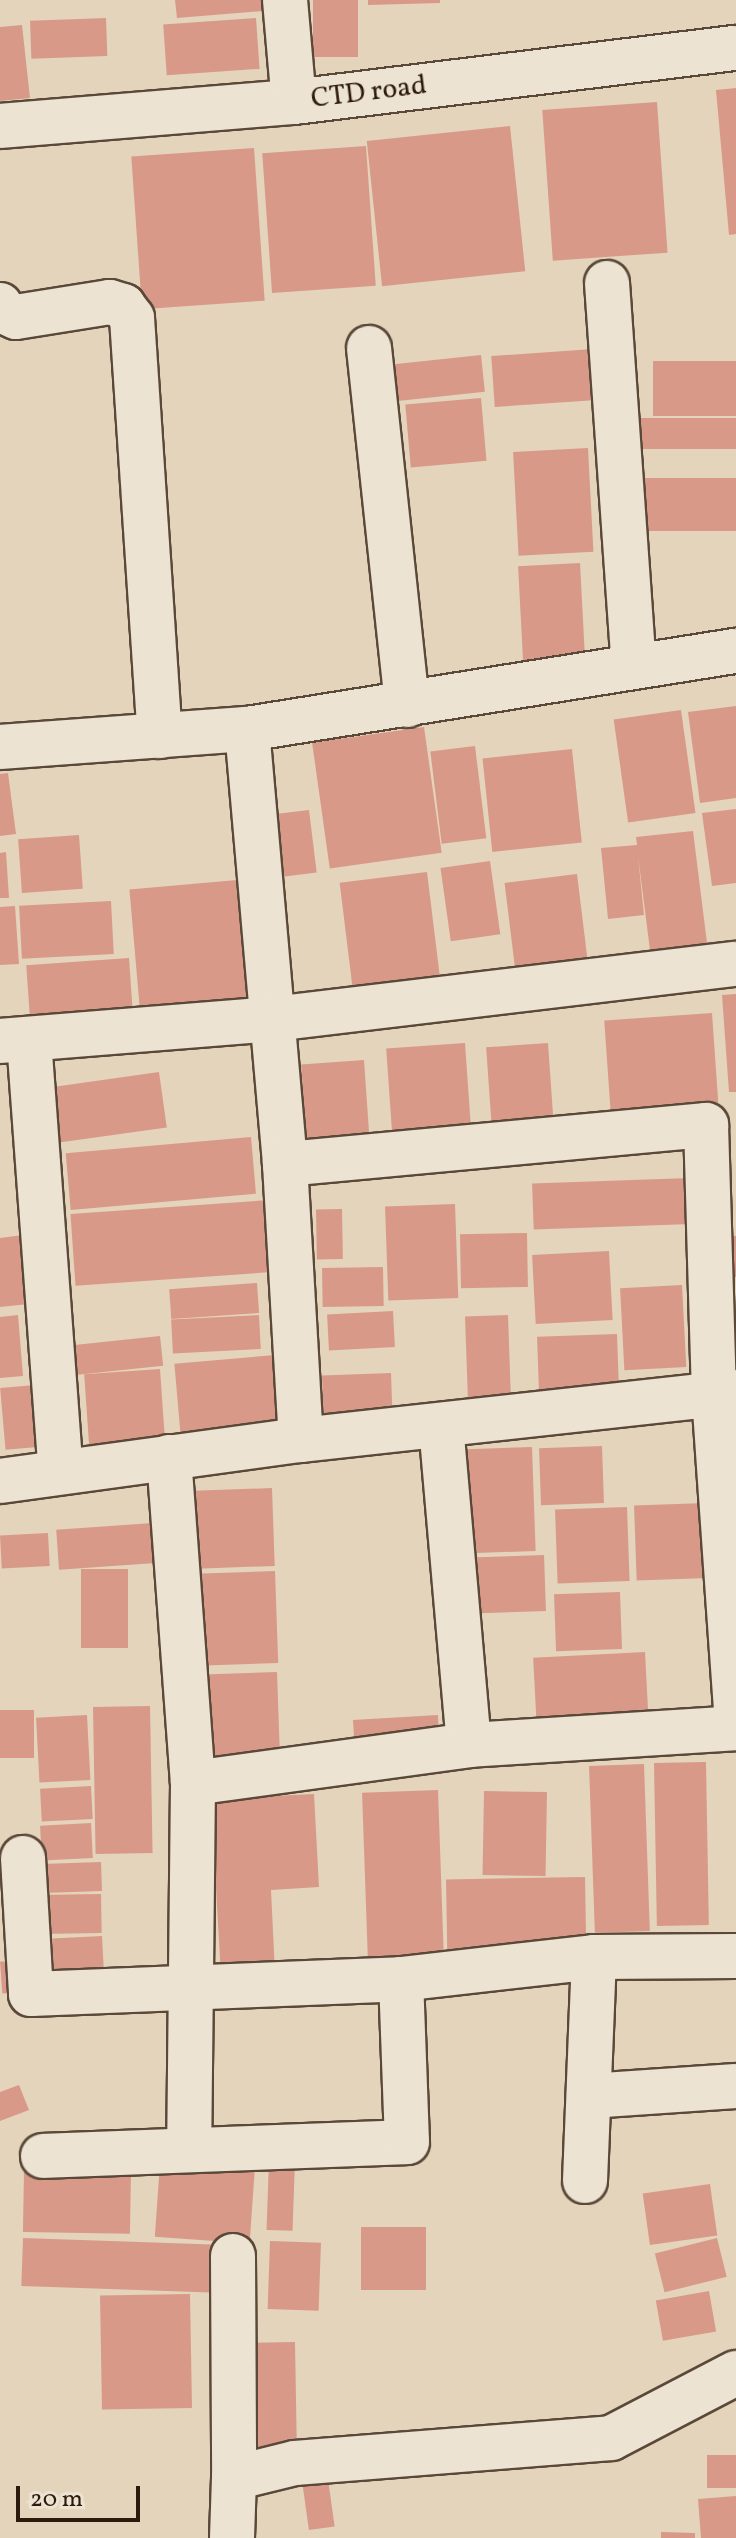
<!DOCTYPE html>
<style>
body{margin:0}
#map{position:relative;width:736px;height:2538px;overflow:hidden;background:#e4d4bb;font-family:Vollkorn,serif}
div>[style]{position:absolute}
[style*='--x']{left:calc(var(--x)*1px);top:calc(var(--y)*1px);width:calc(var(--w)*1px);rotate:calc(var(--a)*1deg)}
.building>*{inset:0;background:#d89989;transform-origin:0 0}
.roads{filter:drop-shadow(2px 0 #5a4838) drop-shadow(-2px 0 #5a4838) drop-shadow(0 2px #5a4838) drop-shadow(0 -2px #5a4838)}
.minor>*{height:44px;margin:-22px;padding:0 22px;transform-origin:22px;border-radius:22px;background:#ede3d3}
span{translate:-50% -50%;white-space:nowrap;text-align:center;line-height:1.15;-webkit-text-stroke:6px #ede3d3;paint-order:stroke}
.street-label{font-size:28px;color:#2c1a0c}
.scale{position:absolute;left:16px;top:2486px;width:124px;height:36px;box-sizing:border-box;border:4px solid #2c1a0c;border-top:0;padding-left:10px;font-size:24px;line-height:28px;white-space:nowrap;color:#2c1a0c;-webkit-text-stroke:6px #ede3d3;paint-order:stroke}
</style>
<div id="map">
<div class="building">
<i style="clip-path:polygon(175px 0,262px 0,263px 11px,177px 18px)"></i>
<i style="left:313px;top:0;width:45px;height:57px"></i>
<i style="clip-path:polygon(368px 0,440px 0,440px 3px,368px 5px)"></i>
<i style="left:106px;top:18px;width:38px;height:76px;rotate:88deg"></i>
<i style="left:256px;top:18px;width:51px;height:93px;rotate:86deg"></i>
<i style="clip-path:polygon(22px 25px,30px 98px,0 101px,0 27px)"></i>
<i style="clip-path:polygon(736px 88px,736px 234px,729px 235px,716px 90px)"></i>
<i style="left:657px;top:102px;width:151px;height:115px;rotate:86deg"></i>
<i style="left:510px;top:126px;width:146px;height:144px;rotate:84deg"></i>
<i style="left:366px;top:146px;width:140px;height:104px;rotate:86deg"></i>
<i style="left:254px;top:148px;width:153px;height:123px;rotate:86deg"></i>
<i style="left:593px;top:349px;width:51px;height:102px;rotate:86deg"></i>
<i style="left:481px;top:355px;width:37px;height:97px;rotate:84deg"></i>
<i style="left:736px;top:361px;width:55px;height:83px;rotate:90deg"></i>
<i style="left:481px;top:398px;width:63px;height:76px;rotate:85deg"></i>
<i style="left:736px;top:418px;width:31px;height:106px;rotate:90deg"></i>
<i style="left:588px;top:448px;width:104px;height:75px;rotate:87deg"></i>
<i style="left:736px;top:478px;width:53px;height:104px;rotate:90deg"></i>
<i style="left:580px;top:563px;width:102px;height:62px;rotate:87deg"></i>
<i style="clip-path:polygon(736px 706px,736px 798px,700px 803px,688px 712px)"></i>
<i style="left:681px;top:710px;width:104px;height:68px;rotate:82deg"></i>
<i style="left:424px;top:727px;width:127px;height:113px;rotate:82deg"></i>
<i style="left:475px;top:746px;width:93px;height:45px;rotate:83deg"></i>
<i style="left:572px;top:749px;width:94px;height:90px;rotate:84deg"></i>
<i style="clip-path:polygon(8px 773px,16px 834px,0 836px,0 774px)"></i>
<i style="clip-path:polygon(736px 809px,736px 883px,712px 886px,702px 813px)"></i>
<i style="left:309px;top:810px;width:63px;height:44px;rotate:83deg"></i>
<i style="clip-path:polygon(693px 831px,707px 943px,650px 950px,638px 856px,644px 915px,608px 919px,601px 848px,637px 845px,636px 837px)"></i>
<i style="left:79px;top:835px;width:54px;height:61px;rotate:86deg"></i>
<i style="clip-path:polygon(6px 852px,9px 898px,0 898px,0 853px)"></i>
<i style="left:490px;top:861px;width:74px;height:50px;rotate:82deg"></i>
<i style="left:427px;top:872px;width:109px;height:88px;rotate:83deg"></i>
<i style="left:577px;top:874px;width:93px;height:73px;rotate:83deg"></i>
<i style="left:237px;top:880px;width:126px;height:108px;rotate:85deg"></i>
<i style="left:111px;top:901px;width:53px;height:92px;rotate:87deg"></i>
<i style="clip-path:polygon(15px 906px,19px 964px,0 965px,0 907px)"></i>
<i style="left:129px;top:958px;width:59px;height:103px;rotate:86deg"></i>
<i style="clip-path:polygon(736px 994px,736px 1092px,729px 1092px,722px 995px)"></i>
<i style="left:712px;top:1013px;width:90px;height:108px;rotate:86deg"></i>
<i style="left:465px;top:1043px;width:83px;height:79px;rotate:86deg"></i>
<i style="left:548px;top:1043px;width:83px;height:62px;rotate:86deg"></i>
<i style="left:364px;top:1060px;width:81px;height:63px;rotate:86deg"></i>
<i style="left:159px;top:1072px;width:56px;height:107px;rotate:82deg"></i>
<i style="left:251px;top:1137px;width:57px;height:186px;rotate:85deg"></i>
<i style="left:690px;top:1178px;width:46px;height:158px;rotate:88deg"></i>
<i style="left:270px;top:1200px;width:72px;height:200px;rotate:86deg"></i>
<i style="left:455px;top:1204px;width:94px;height:70px;rotate:88deg"></i>
<i style="left:342px;top:1209px;width:50px;height:26px;rotate:89deg"></i>
<i style="left:527px;top:1233px;width:54px;height:67px;rotate:89deg"></i>
<i style="clip-path:polygon(23px 1235px,29px 1304px,0 1307px,0 1238px)"></i>
<i style="clip-path:polygon(731px 1236px,736px 1236px,736px 1277px,734px 1277px)"></i>
<i style="left:609px;top:1251px;width:69px;height:77px;rotate:87deg"></i>
<i style="left:383px;top:1267px;width:39px;height:61px;rotate:89deg"></i>
<i style="left:257px;top:1283px;width:30px;height:88px;rotate:86deg"></i>
<i style="left:682px;top:1285px;width:82px;height:62px;rotate:87deg"></i>
<i style="left:393px;top:1311px;width:36px;height:66px;rotate:87deg"></i>
<i style="clip-path:polygon(18px 1315px,23px 1376px,0 1378px,0 1317px)"></i>
<i style="left:259px;top:1315px;width:34px;height:88px;rotate:87deg"></i>
<i style="left:508px;top:1315px;width:95px;height:43px;rotate:88deg"></i>
<i style="left:617px;top:1334px;width:70px;height:80px;rotate:88deg"></i>
<i style="left:160px;top:1336px;width:30px;height:86px;rotate:84deg"></i>
<i style="left:275px;top:1355px;width:75px;height:101px;rotate:85deg"></i>
<i style="left:160px;top:1369px;width:71px;height:76px;rotate:86deg"></i>
<i style="left:391px;top:1373px;width:46px;height:69px;rotate:88deg"></i>
<i style="left:35px;top:1385px;width:62px;height:35px;rotate:85deg"></i>
<i style="left:602px;top:1446px;width:57px;height:63px;rotate:88deg"></i>
<i style="left:532px;top:1447px;width:104px;height:66px;rotate:88deg"></i>
<i style="left:272px;top:1488px;width:78px;height:78px;rotate:88deg"></i>
<i style="left:706px;top:1503px;width:75px;height:72px;rotate:88deg"></i>
<i style="left:627px;top:1507px;width:74px;height:72px;rotate:88deg"></i>
<i style="left:153px;top:1523px;width:40px;height:97px;rotate:86deg"></i>
<i style="left:48px;top:1533px;width:33px;height:48px;rotate:87deg"></i>
<i style="left:544px;top:1555px;width:56px;height:75px;rotate:88deg"></i>
<i style="left:81px;top:1569px;width:47px;height:79px"></i>
<i style="left:275px;top:1571px;width:92px;height:80px;rotate:88deg"></i>
<i style="left:620px;top:1592px;width:57px;height:66px;rotate:88deg"></i>
<i style="left:645px;top:1652px;width:75px;height:112px;rotate:87deg"></i>
<i style="left:277px;top:1672px;width:90px;height:82px;rotate:88deg"></i>
<i style="left:150px;top:1706px;width:147px;height:57px;rotate:89deg"></i>
<i style="left:0;top:1710px;width:34px;height:48px"></i>
<i style="left:87px;top:1715px;width:65px;height:51px;rotate:87deg"></i>
<i style="clip-path:polygon(438px 1715px,439px 1743px,355px 1754px,353px 1720px)"></i>
<i style="left:706px;top:1762px;width:163px;height:52px;rotate:89deg"></i>
<i style="left:644px;top:1764px;width:167px;height:55px;rotate:88deg"></i>
<i style="left:91px;top:1786px;width:33px;height:51px;rotate:87deg"></i>
<i style="left:438px;top:1790px;width:171px;height:76px;rotate:88deg"></i>
<i style="left:484px;top:1791px;width:63px;height:84px;rotate:1deg"></i>
<i style="clip-path:polygon(314px 1794px,319px 1887px,271px 1890px,275px 1973px,221px 1976px,211px 1799px)"></i>
<i style="left:91px;top:1823px;width:35px;height:51px;rotate:87deg"></i>
<i style="left:101px;top:1862px;width:29px;height:67px;rotate:88deg"></i>
<i style="left:585px;top:1877px;width:74px;height:139px;rotate:89deg"></i>
<i style="left:101px;top:1894px;width:39px;height:63px;rotate:89deg"></i>
<i style="left:102px;top:1936px;width:42px;height:50px;rotate:87deg"></i>
<i style="left:24px;top:1960px;width:32px;height:24px;rotate:86deg"></i>
<i style="clip-path:polygon(19px 2085px,29px 2110px,0 2121px,0 2092px)"></i>
<i style="left:269px;top:2160px;width:26px;height:70px;rotate:2deg"></i>
<i style="left:160px;top:2163px;width:95px;height:74px;rotate:4deg"></i>
<i style="left:24px;top:2171px;width:107px;height:61px;rotate:1deg"></i>
<i style="left:710px;top:2184px;width:52px;height:68px;rotate:82deg"></i>
<i style="left:361px;top:2227px;width:65px;height:63px"></i>
<i style="left:23px;top:2238px;width:189px;height:48px;rotate:2deg"></i>
<i style="left:717px;top:2238px;width:40px;height:64px;rotate:76deg"></i>
<i style="left:270px;top:2241px;width:51px;height:68px;rotate:2deg"></i>
<i style="left:709px;top:2291px;width:41px;height:54px;rotate:80deg"></i>
<i style="left:190px;top:2294px;width:114px;height:90px;rotate:89deg"></i>
<i style="left:295px;top:2342px;width:114px;height:54px;rotate:89deg"></i>
<i style="left:736px;top:2455px;width:33px;height:29px;rotate:90deg"></i>
<i style="left:327px;top:2472px;width:55px;height:26px;rotate:82deg"></i>
<i style="clip-path:polygon(736px 2496px,736px 2538px,701px 2538px,698px 2499px)"></i>
<i style="clip-path:polygon(661px 2532px,695px 2533px,695px 2538px,661px 2538px)"></i>
</div>
<div class="roads">
<div class="minor">
<i style="--x:285;--y:0;--w:102;--a:85"></i>
<i style="--x:0;--y:126;--w:295;--a:-4.7"></i>
<i style="--x:294;--y:102;--w:445;--a:-7"></i>
<i style="--x:607;--y:283;--w:383;--a:86"></i>
<i style="--x:0;--y:305;--w:7;--a:63"></i>
<i style="--x:3;--y:311;--w:14;--a:25"></i>
<i style="--x:16;--y:317;--w:95;--a:-9.1"></i>
<i style="--x:110;--y:302;--w:14;--a:17"></i>
<i style="--x:123;--y:306;--w:15;--a:53"></i>
<i style="--x:132;--y:318;--w:419;--a:86.2"></i>
<i style="--x:369;--y:348;--w:359;--a:83.9"></i>
<i style="--x:247;--y:729;--w:437;--a:85"></i>
<i style="--x:285;--y:1164;--w:276;--a:86.7"></i>
<i style="--x:0;--y:747;--w:248;--a:-4.2"></i>
<i style="--x:247;--y:729;--w:495;--a:-9.1"></i>
<i style="--x:29;--y:1040;--w:433;--a:85.8"></i>
<i style="--x:0;--y:1041;--w:274;--a:-4.6"></i>
<i style="--x:273;--y:1019;--w:466;--a:-6.8"></i>
<i style="--x:285;--y:1164;--w:423;--a:-5.3"></i>
<i style="--x:706;--y:1125;--w:270;--a:88.3"></i>
<i style="--x:714;--y:1395;--w:319;--a:86"></i>
<i style="--x:441;--y:1425;--w:321;--a:85"></i>
<i style="--x:169;--y:1457;--w:327;--a:85.8"></i>
<i style="--x:193;--y:1783;--w:365;--a:90.6"></i>
<i style="--x:0;--y:1481;--w:304;--a:-7.8"></i>
<i style="--x:301;--y:1440;--w:438;--a:-6.3"></i>
<i style="--x:193;--y:1783;--w:279;--a:-7.8"></i>
<i style="--x:469;--y:1745;--w:268;--a:-3.6"></i>
<i style="--x:23;--y:1858;--w:136;--a:86.6"></i>
<i style="--x:31;--y:1994;--w:370;--a:-2.3"></i>
<i style="--x:401;--y:1979;--w:194;--a:-6.5"></i>
<i style="--x:594;--y:1957;--w:142;--a:-0.4"></i>
<i style="--x:589;--y:2096;--w:147;--a:-3.9"></i>
<i style="--x:43;--y:2156;--w:364;--a:-2.2"></i>
<i style="--x:407;--y:2142;--w:163;--a:-92.1"></i>
<i style="--x:585;--y:2181;--w:224;--a:-87.7"></i>
<i style="--x:233;--y:2256;--w:222;--a:89.7"></i>
<i style="--x:232;--y:2538;--w:60;--a:-88.1"></i>
<i style="--x:234;--y:2478;--w:63;--a:-13.8"></i>
<i style="--x:295;--y:2463;--w:317;--a:-4.5"></i>
<i style="--x:611;--y:2438;--w:141;--a:-27.5"></i>
</div>
</div>
<div class="street-label">
<span style="left:369px;top:93px;rotate:-7deg">CTD road</span>
</div>
<div class="scale">20 m</div>
</div>
